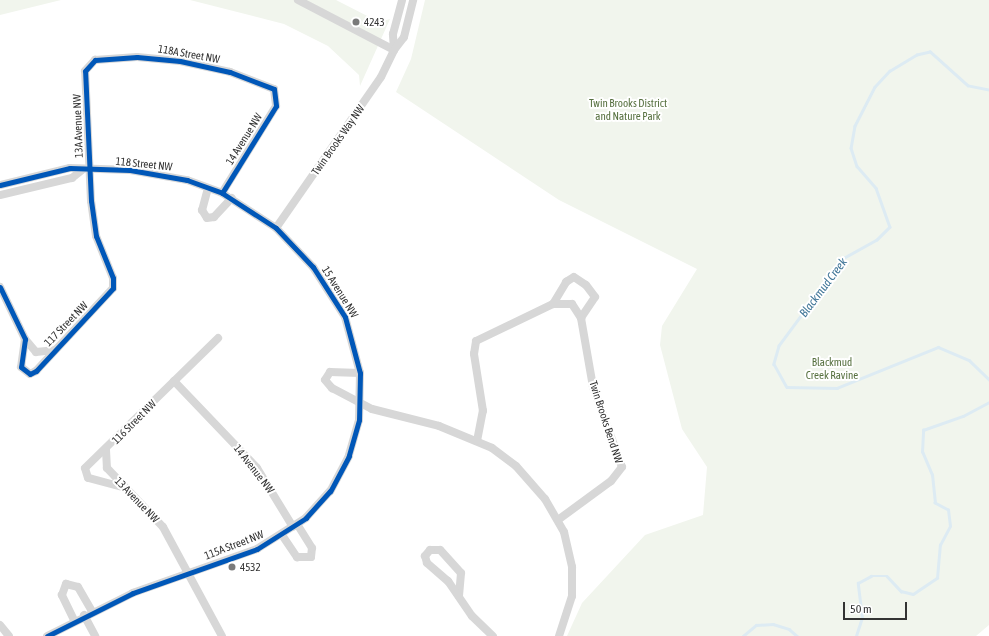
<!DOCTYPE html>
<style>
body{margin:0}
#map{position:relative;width:989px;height:636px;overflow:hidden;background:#fff;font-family:"Asap Condensed",sans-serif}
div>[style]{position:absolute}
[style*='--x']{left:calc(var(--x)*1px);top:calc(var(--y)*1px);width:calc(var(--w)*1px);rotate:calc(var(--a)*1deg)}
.green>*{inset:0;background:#f1f5ed}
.stream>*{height:2.5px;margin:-1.25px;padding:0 1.25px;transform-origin:1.25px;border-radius:1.25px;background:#ddebf3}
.minor>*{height:8px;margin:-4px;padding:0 4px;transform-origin:4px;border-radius:4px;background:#d7d7d7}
.cycleway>*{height:5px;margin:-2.5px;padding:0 2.5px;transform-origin:2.5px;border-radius:2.5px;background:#0057b8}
.dots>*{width:11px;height:11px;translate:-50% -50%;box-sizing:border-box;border:2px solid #fff;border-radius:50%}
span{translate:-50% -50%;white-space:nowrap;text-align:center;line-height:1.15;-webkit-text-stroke:4px #fff;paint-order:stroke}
.poi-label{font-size:11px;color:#333}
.left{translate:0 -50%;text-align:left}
.street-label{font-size:11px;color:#333}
.park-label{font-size:11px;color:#56703f}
.water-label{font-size:12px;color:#3f7597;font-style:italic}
.scale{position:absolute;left:843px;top:602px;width:64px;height:18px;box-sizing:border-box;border:2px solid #333;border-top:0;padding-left:5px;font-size:12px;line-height:14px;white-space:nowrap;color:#333;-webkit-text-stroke:3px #fff;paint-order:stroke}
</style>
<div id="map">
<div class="green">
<i style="clip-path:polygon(0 0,61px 0,0 15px)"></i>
<i style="clip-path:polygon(190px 0,336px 0,379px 22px,390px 19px,360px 86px,359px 75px,328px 46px,284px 24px)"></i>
<i style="clip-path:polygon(425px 0,989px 0,989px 625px,976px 636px,567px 636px,582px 603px,645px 535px,703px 515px,707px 467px,682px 429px,660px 345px,662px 326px,697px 269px,559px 200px,396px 92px,411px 59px)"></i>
</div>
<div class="stream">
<i style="--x:989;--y:90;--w:21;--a:-169"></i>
<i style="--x:968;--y:86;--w:51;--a:-138.2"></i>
<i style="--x:930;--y:52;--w:13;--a:167"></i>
<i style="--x:917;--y:55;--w:31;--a:149"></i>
<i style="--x:890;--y:71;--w:22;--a:133"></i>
<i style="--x:875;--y:87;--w:44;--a:117.1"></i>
<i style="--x:855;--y:126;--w:22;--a:100"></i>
<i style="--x:851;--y:148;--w:19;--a:72"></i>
<i style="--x:857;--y:166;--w:29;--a:49"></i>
<i style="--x:876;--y:188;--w:41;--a:70.3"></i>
<i style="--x:890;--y:227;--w:18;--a:135"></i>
<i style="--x:877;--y:240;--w:38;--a:151"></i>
<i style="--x:844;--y:258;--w:109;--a:126.5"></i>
<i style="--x:779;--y:346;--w:19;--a:106"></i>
<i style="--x:774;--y:364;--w:26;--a:61"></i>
<i style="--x:787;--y:387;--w:50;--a:1.1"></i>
<i style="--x:837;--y:388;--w:109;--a:-22.1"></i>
<i style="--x:938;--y:347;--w:34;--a:23"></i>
<i style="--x:969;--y:360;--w:28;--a:44"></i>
<i style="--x:743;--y:636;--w:17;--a:-40"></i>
<i style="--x:756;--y:625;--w:17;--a:-3"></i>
<i style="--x:773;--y:624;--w:17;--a:17"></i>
<i style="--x:789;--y:629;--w:11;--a:41"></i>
<i style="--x:856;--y:636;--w:19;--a:-72"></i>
<i style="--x:862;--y:618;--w:35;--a:-97"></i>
<i style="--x:858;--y:583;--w:15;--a:-28"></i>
<i style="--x:871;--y:576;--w:16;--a:0"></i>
<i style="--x:887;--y:576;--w:21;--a:47"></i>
<i style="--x:901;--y:591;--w:12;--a:14"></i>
<i style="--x:913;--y:594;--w:29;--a:-34"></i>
<i style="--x:937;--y:578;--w:33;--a:-85"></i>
<i style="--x:940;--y:545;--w:21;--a:-62"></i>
<i style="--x:950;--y:526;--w:16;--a:-97"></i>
<i style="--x:948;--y:510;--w:15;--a:-152"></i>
<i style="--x:935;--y:503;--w:28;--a:-96"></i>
<i style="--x:932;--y:475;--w:25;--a:-113"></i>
<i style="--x:922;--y:452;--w:22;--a:-87"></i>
<i style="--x:923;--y:430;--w:42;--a:-19.3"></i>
<i style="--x:963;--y:416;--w:30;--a:-28"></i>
</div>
<div class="minor">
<i style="--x:298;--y:0;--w:108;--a:27.5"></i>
<i style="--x:394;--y:50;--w:16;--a:-94"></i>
<i style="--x:393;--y:34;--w:35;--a:-75"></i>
<i style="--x:0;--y:185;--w:72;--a:-13.7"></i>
<i style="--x:70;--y:168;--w:60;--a:1.9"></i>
<i style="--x:130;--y:170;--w:58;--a:10"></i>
<i style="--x:187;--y:180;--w:37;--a:20"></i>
<i style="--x:222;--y:193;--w:64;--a:32.9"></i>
<i style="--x:276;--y:228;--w:54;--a:46.5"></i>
<i style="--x:313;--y:267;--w:59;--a:57.4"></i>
<i style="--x:345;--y:317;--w:58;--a:75"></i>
<i style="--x:360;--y:373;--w:47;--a:91.2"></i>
<i style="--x:359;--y:420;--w:37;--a:106"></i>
<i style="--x:349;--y:456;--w:40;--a:118"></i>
<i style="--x:330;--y:491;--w:36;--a:132"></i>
<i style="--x:306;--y:518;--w:58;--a:147.7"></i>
<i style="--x:257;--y:549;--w:132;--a:160.5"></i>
<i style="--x:133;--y:593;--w:96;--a:153.4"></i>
<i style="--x:208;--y:188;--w:23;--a:105"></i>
<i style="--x:202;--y:210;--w:9;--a:58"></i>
<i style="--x:207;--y:218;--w:7;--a:-8"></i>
<i style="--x:214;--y:217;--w:26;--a:-47"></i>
<i style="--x:0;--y:195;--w:74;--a:-13.3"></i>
<i style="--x:72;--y:178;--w:13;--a:-39"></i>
<i style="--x:276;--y:228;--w:184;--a:-55.2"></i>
<i style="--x:381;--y:77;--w:30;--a:-64"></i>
<i style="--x:394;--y:50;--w:16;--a:-52"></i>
<i style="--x:404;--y:37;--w:38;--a:-76"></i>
<i style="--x:0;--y:287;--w:58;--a:64.3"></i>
<i style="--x:25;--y:339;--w:28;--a:98"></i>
<i style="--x:21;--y:367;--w:11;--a:38"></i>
<i style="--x:30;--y:374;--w:7;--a:-27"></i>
<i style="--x:36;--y:371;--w:113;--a:-47.1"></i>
<i style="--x:113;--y:288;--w:10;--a:-90"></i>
<i style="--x:113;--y:278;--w:45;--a:-112"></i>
<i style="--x:96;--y:236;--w:35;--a:-98"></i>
<i style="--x:91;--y:201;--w:130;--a:-92.6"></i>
<i style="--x:85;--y:71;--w:15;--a:-48"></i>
<i style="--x:95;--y:60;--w:42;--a:-4.1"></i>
<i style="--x:137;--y:57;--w:43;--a:5.3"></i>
<i style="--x:180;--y:61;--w:51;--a:12.4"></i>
<i style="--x:230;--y:72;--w:47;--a:21.1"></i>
<i style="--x:274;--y:89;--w:17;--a:83"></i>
<i style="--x:276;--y:106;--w:102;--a:121.8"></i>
<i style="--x:553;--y:304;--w:26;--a:-59"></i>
<i style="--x:566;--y:282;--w:9;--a:-32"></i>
<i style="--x:574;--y:277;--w:14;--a:34"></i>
<i style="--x:586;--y:285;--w:15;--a:53"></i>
<i style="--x:595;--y:297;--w:25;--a:124"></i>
<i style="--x:25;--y:339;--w:17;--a:50"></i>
<i style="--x:36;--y:352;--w:18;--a:-6"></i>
<i style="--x:360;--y:373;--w:30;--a:-178"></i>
<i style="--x:330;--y:372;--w:9;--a:122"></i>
<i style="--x:325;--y:380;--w:11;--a:49"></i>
<i style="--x:332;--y:388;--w:45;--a:27.7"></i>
<i style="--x:372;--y:409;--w:69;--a:14.2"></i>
<i style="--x:439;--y:426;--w:57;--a:22.5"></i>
<i style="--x:492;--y:448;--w:30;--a:37"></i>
<i style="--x:516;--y:466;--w:44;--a:48.7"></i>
<i style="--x:545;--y:499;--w:38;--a:60"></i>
<i style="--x:564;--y:532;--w:36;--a:77"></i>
<i style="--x:572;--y:567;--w:29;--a:90"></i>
<i style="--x:572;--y:596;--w:42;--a:108"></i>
<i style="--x:174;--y:381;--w:120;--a:46.3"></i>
<i style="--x:257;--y:468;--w:69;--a:58.6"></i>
<i style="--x:477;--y:441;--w:31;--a:-79"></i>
<i style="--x:483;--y:411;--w:58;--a:-99"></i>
<i style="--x:474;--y:354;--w:13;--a:-81"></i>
<i style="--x:476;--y:341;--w:85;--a:-25.7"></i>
<i style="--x:553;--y:304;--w:19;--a:0"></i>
<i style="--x:572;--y:304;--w:17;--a:57"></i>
<i style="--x:581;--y:318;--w:70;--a:80.1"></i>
<i style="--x:593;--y:387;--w:85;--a:70.1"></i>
<i style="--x:622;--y:467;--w:18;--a:128"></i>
<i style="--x:611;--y:481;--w:66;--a:143.7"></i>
<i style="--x:106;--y:450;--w:18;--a:87"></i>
<i style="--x:107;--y:468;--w:81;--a:46.5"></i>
<i style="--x:163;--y:527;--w:124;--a:61.6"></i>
<i style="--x:126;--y:488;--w:39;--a:-165"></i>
<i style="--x:88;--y:478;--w:10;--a:-107"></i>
<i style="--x:85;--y:468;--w:186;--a:-44.3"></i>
<i style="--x:282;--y:535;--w:27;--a:56"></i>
<i style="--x:297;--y:557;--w:14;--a:0"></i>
<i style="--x:311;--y:557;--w:9;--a:-84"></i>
<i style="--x:312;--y:548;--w:28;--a:-122"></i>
<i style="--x:459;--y:596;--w:23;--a:-85"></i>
<i style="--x:461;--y:573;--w:31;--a:-132"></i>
<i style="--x:440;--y:550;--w:10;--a:180"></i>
<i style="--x:430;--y:550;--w:8;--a:130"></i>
<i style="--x:425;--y:556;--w:7;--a:74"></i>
<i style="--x:427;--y:563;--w:28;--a:41"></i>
<i style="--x:448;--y:581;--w:42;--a:55.6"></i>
<i style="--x:472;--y:616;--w:29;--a:44"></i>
<i style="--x:84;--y:615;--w:24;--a:62"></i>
<i style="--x:74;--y:620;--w:28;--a:-116"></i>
<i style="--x:62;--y:595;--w:12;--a:-70"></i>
<i style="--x:66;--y:584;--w:12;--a:14"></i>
<i style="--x:78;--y:587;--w:28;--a:60"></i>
<i style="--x:0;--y:625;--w:14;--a:51"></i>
</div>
<div class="cycleway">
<i style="--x:0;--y:185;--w:72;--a:-13.7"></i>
<i style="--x:70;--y:168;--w:60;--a:1.9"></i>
<i style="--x:130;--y:170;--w:58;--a:10"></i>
<i style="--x:187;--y:180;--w:37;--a:20"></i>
<i style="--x:222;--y:193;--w:64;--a:32.9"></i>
<i style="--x:276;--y:228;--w:54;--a:46.5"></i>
<i style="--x:313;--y:267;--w:59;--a:57.4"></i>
<i style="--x:345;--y:317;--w:58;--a:75"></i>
<i style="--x:360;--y:373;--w:47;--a:91.2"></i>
<i style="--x:359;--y:420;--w:37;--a:106"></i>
<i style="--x:349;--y:456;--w:40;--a:118"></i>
<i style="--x:330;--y:491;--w:36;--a:132"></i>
<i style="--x:306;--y:518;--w:58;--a:147.7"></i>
<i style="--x:257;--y:549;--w:132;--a:160.5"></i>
<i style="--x:133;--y:593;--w:96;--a:153.4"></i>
<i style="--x:0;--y:287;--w:58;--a:64.3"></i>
<i style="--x:25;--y:339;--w:28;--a:98"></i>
<i style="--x:21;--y:367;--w:11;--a:38"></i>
<i style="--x:30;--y:374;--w:7;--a:-27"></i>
<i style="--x:36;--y:371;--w:113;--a:-47.1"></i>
<i style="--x:113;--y:288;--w:10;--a:-90"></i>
<i style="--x:113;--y:278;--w:45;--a:-112"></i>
<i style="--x:96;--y:236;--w:35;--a:-98"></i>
<i style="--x:91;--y:201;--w:130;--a:-92.6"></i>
<i style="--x:85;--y:71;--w:15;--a:-48"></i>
<i style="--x:95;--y:60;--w:42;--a:-4.1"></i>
<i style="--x:137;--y:57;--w:43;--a:5.3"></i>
<i style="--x:180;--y:61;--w:51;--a:12.4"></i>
<i style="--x:230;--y:72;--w:47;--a:21.1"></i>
<i style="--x:274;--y:89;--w:17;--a:83"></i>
<i style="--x:276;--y:106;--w:102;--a:121.8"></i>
</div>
<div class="dots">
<i style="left:356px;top:22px;background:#7a7a7a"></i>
<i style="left:232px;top:567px;background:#7a7a7a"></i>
</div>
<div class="poi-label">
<span class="left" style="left:364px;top:22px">4243</span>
<span class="left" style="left:240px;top:567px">4532</span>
</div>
<div class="street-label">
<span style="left:189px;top:54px;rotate:10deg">118A Street NW</span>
<span style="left:78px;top:126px;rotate:-92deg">13A Avenue NW</span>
<span style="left:244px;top:139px;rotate:-58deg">14 Avenue NW</span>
<span style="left:338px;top:140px;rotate:-55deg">Twin Brooks Way NW</span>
<span style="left:144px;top:164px;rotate:6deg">118 Street NW</span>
<span style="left:340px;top:292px;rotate:58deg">15 Avenue NW</span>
<span style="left:66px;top:324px;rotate:-46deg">117 Street NW</span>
<span style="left:134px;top:422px;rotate:-45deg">116 Street NW</span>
<span style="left:606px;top:422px;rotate:72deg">Twin Brooks Bend NW</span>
<span style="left:254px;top:469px;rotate:52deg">14 Avenue NW</span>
<span style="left:137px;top:500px;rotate:46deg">13 Avenue NW</span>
<span style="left:234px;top:545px;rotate:-21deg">115A Street NW</span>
</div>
<div class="park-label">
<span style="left:628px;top:110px">Twin Brooks District<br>and Nature Park</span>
<span style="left:832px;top:369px">Blackmud<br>Creek Ravine</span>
</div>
<div class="water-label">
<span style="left:824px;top:288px;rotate:-53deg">Blackmud Creek</span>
</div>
<div class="scale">50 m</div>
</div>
